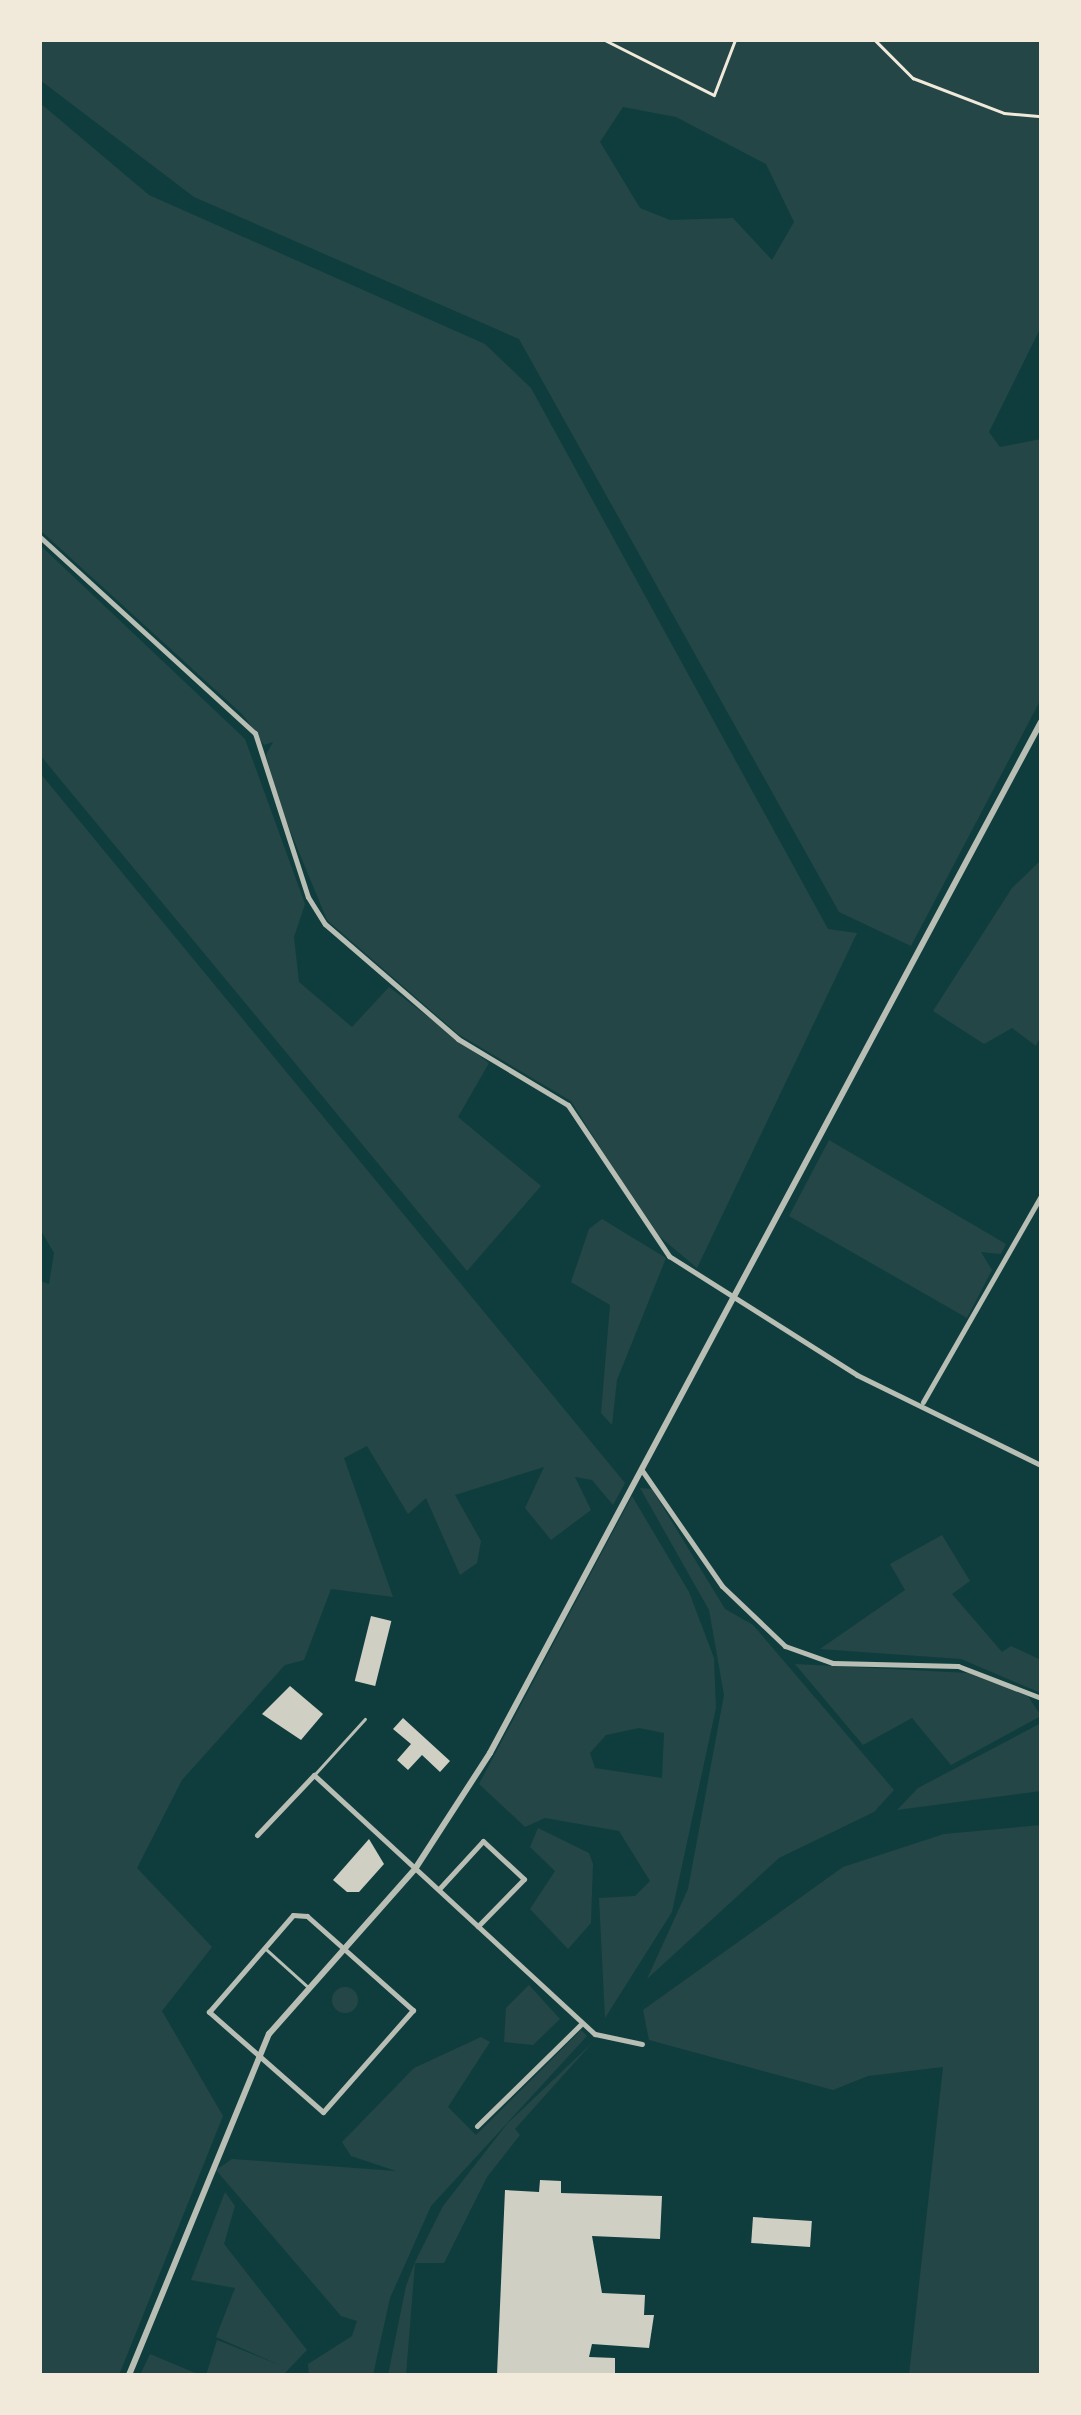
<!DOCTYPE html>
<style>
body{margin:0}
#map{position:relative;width:1081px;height:2415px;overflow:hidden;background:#0f3d3e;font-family:Karla,sans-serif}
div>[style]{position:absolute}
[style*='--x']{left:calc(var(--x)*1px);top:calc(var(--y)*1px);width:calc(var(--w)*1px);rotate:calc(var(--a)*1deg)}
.green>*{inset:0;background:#244646}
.round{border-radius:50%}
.building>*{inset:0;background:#cfcfc3;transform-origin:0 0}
.path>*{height:2.5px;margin:-1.25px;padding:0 1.25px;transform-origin:1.25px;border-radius:1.25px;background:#f1e9da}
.service>*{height:2.5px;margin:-1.25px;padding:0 1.25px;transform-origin:1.25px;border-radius:1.25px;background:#b8beb3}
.minor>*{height:5px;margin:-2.5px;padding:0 2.5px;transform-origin:2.5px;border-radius:2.5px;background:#b8beb3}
.tertiary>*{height:6px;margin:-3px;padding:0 3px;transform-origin:3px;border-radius:3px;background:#b8beb3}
span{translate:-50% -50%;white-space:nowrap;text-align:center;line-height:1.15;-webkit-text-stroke:8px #f1e9da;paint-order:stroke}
.frame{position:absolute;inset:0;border:42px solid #f1e9da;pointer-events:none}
</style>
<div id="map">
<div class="green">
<i style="clip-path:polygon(evenodd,40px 40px,1041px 40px,1041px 327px,989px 432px,1000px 447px,1041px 439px,1041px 699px,911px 946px,839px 912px,519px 339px,194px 197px,40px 80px,40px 40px,623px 107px,676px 117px,766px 164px,794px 222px,772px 260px,733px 218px,670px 220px,640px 208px,600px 142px,623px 107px)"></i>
<i style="clip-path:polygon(40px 103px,149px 195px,485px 344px,531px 388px,828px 929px,857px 933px,697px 1268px,652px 1230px,571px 1101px,458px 1034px,327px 920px,280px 806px,266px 755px,273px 742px,264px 745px,243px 715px,40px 530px)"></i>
<i style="clip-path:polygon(40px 545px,245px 739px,305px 904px,294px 937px,299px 982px,352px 1027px,389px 987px,489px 1063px,458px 1117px,541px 1186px,467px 1271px,40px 755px)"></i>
<i style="clip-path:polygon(40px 773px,625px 1483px,613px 1505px,592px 1480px,575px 1477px,591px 1510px,551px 1540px,525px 1508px,544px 1467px,455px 1495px,481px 1541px,477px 1563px,460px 1575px,426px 1498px,408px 1514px,367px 1446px,344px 1458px,393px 1597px,331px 1589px,304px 1660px,285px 1665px,182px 1780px,137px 1868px,212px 1947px,162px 2011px,223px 2116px,119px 2375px,40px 2375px,40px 1281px,49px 1284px,54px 1253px,40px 1229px)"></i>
<i style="clip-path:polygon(1041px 860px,1041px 1035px,1036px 1046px,1012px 1028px,984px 1044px,933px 1011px,1012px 888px)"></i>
<i style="clip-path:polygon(829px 1140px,1006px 1244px,1001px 1254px,981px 1252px,992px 1270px,967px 1318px,789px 1216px)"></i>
<i style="clip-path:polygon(602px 1219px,666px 1258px,617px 1380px,612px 1425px,601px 1413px,610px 1305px,571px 1282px,589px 1229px)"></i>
<i style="clip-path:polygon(640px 1488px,652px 1489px,725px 1609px,753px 1625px,894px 1790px,874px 1812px,779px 1858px,647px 1979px,688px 1889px,724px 1695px,709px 1610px)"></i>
<i style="clip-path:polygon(evenodd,632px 1496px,689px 1592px,714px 1658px,716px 1708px,672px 1912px,605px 2018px,599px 1898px,635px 1896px,650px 1881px,619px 1831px,545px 1818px,525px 1827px,479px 1784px,632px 1496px,639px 1728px,664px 1733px,662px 1778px,595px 1768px,590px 1753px,606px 1735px,639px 1728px)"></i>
<i style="clip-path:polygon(942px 1535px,970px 1581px,952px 1594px,1002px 1652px,1011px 1646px,1041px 1660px,1041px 1693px,961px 1659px,820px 1649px,905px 1590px,890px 1564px)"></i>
<i style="clip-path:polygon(795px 1664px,968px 1673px,1028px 1696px,1041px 1716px,951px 1765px,912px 1718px,863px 1745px)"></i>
<i style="clip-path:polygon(1041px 1723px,1041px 1791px,897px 1810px,918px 1788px)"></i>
<i style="clip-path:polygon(1041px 1825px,1041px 2375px,909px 2375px,943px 2067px,868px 2076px,833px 2090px,649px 2040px,643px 2010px,843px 1867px,944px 1834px)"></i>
<i style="clip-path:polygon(538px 1828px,589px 1853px,593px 1864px,591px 1923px,568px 1949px,530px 1909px,555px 1871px,530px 1847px)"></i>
<i style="clip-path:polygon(529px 1985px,560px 2019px,533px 2045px,504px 2042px,506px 2008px)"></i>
<i class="round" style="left:332px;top:1987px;width:26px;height:26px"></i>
<i style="clip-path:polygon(581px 2030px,587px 2036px,431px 2206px,390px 2298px,373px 2375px,309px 2375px,308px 2364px,352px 2336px,357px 2321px,341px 2316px,216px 2170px,232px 2159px,396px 2171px,351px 2156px,342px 2142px,414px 2068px,481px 2037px,490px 2042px,448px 2107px,476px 2135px)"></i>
<i style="clip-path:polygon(593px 2042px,515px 2129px,520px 2135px,487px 2177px,444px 2263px,415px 2263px,406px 2375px,388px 2375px,406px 2286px,415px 2262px,443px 2206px,507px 2124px)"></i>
<i style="clip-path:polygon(225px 2192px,235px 2206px,224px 2244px,307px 2350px,283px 2375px,206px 2375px,217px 2340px,282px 2366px,216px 2337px,235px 2288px,191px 2280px)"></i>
<i style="clip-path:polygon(150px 2354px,200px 2375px,140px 2375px)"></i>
</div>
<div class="building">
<i style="left:371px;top:1616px;width:21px;height:67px;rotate:14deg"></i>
<i style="clip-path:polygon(290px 1686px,323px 1714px,301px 1740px,262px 1714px)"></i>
<i style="clip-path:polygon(403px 1718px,450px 1761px,440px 1772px,422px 1755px,408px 1770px,397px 1760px,411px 1744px,393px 1729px)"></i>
<i style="clip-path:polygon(369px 1839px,384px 1864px,359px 1892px,347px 1892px,333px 1880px)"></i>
<i style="clip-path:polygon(540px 2180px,561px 2181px,561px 2193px,662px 2196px,660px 2239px,592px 2236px,602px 2293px,645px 2295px,644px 2315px,654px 2315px,649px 2348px,592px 2344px,589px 2357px,615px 2358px,615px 2375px,497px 2375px,505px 2190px,539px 2192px)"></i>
<i style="left:753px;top:2217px;width:59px;height:26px;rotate:4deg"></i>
</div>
<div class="path">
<i style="--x:605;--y:40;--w:122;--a:26.8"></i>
<i style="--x:714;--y:95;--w:59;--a:-69.1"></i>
<i style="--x:875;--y:40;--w:54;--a:45"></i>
<i style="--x:913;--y:78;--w:97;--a:21"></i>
<i style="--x:1004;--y:113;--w:37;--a:5"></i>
</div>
<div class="service">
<i style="--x:315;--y:1774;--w:74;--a:-47.7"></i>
<i style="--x:266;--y:1949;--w:57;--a:42.1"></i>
</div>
<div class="minor">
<i style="--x:40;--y:537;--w:291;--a:42.4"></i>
<i style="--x:255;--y:733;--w:172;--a:72.1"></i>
<i style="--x:308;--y:897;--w:32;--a:58"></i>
<i style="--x:325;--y:924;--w:176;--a:40.8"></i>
<i style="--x:458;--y:1039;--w:128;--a:31"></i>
<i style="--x:568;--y:1105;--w:182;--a:56.2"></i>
<i style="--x:669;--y:1256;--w:222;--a:32.3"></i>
<i style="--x:857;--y:1375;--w:205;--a:26.1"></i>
<i style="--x:923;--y:1402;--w:237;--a:-60.2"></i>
<i style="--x:641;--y:1469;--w:142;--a:55.3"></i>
<i style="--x:722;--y:1586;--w:87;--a:43.6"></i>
<i style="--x:785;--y:1646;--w:51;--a:19.5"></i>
<i style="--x:833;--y:1663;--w:125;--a:1.4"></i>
<i style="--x:958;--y:1666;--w:89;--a:21.1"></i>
<i style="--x:257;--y:1835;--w:83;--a:-46.5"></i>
<i style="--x:314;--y:1775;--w:382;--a:42.7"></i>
<i style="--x:595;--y:2034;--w:48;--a:12"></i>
<i style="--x:439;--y:1889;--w:65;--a:-47.5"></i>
<i style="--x:483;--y:1841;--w:56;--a:42.8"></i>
<i style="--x:524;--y:1879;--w:66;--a:134.4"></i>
<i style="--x:293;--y:1915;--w:14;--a:4"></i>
<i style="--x:307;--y:1916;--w:142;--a:41.6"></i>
<i style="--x:413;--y:2010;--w:136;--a:131.4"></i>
<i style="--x:323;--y:2112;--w:152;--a:-138.7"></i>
<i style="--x:209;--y:2012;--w:128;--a:-49.1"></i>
<i style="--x:477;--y:2126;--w:147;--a:-44.4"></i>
</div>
<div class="tertiary">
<i style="--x:129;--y:2375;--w:369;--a:-67.7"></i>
<i style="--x:269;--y:2034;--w:220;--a:-48.5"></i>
<i style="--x:415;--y:1869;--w:138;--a:-57.1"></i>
<i style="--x:490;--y:1753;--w:1169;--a:-61.88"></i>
</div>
<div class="frame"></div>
</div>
